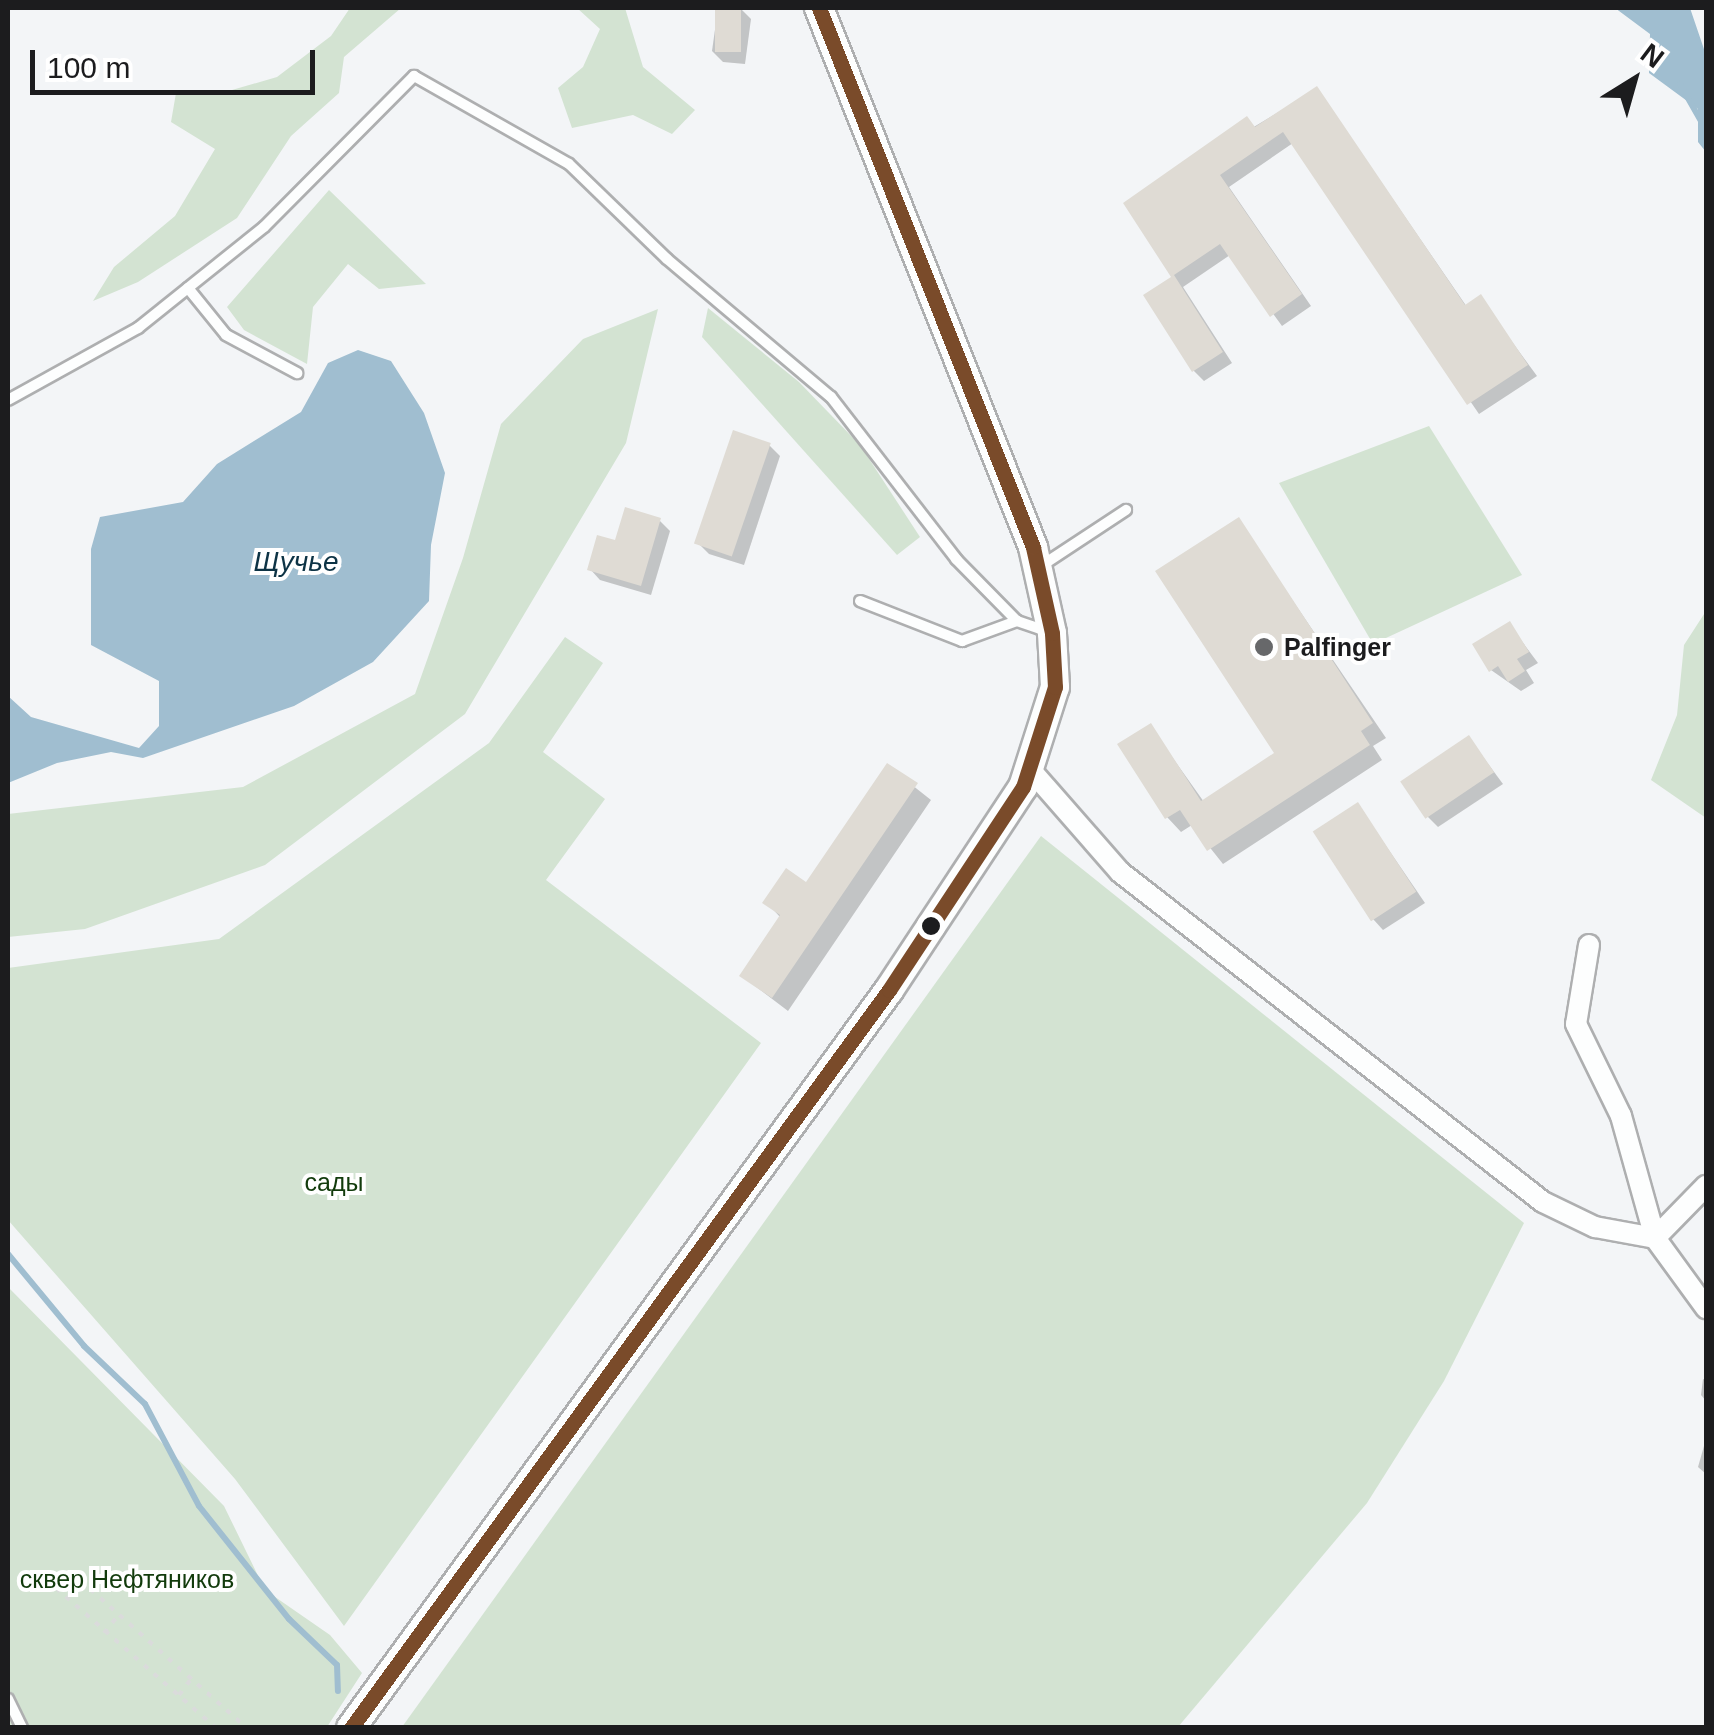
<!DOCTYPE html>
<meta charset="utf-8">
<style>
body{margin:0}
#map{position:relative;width:1714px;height:1735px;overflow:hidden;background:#f3f5f7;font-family:Helvetica,sans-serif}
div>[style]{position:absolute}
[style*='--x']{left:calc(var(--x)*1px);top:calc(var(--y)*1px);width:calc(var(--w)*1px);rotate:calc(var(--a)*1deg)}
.green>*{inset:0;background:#d3e3d2}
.water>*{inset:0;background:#a0bed0}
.shadow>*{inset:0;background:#0003}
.stream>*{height:6px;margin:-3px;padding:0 3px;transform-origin:3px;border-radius:3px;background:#a0bed0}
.building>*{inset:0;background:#dfdbd4;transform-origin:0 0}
.path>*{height:4px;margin-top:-2px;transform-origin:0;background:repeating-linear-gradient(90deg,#dadbdb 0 5px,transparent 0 13px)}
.roads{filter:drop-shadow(2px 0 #aeafb0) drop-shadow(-2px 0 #aeafb0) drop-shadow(0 2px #aeafb0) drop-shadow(0 -2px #aeafb0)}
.lane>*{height:10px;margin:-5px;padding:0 5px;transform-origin:5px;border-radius:5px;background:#fdfefe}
.street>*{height:20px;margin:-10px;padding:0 10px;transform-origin:10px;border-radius:10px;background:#fdfefe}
.secondary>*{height:28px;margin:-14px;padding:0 14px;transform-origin:14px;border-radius:14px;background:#fdfefe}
.bus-1>*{height:15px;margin:-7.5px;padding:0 7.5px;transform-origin:7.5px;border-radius:7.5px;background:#7a4b2a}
.dots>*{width:28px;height:28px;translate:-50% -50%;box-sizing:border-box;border:5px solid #fff;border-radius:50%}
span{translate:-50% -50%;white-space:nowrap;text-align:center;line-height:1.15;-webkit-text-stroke:8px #fff;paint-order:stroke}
.poi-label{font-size:25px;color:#1c1c1e;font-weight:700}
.left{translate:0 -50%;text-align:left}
.park-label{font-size:25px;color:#123b0c}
.water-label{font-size:28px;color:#0d3345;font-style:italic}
.frame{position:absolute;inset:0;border:10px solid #1c1c1e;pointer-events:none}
.north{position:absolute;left:1584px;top:30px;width:100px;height:100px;-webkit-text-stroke:8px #fff;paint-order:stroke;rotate:37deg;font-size:28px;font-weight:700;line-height:40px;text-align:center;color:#1c1c1e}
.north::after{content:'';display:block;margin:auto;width:35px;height:45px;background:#1c1c1e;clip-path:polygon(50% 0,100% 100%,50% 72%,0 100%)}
.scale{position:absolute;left:30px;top:50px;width:285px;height:45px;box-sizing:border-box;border:5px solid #1c1c1e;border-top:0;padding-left:12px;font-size:30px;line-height:35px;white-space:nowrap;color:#1c1c1e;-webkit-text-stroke:8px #fff;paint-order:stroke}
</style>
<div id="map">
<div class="green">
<i style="clip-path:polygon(350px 8px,401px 8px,344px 57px,339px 93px,291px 136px,237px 218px,138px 282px,93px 301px,114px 267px,175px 216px,215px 149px,171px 122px,176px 93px,232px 90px,277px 77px,331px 36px)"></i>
<i style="clip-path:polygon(577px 8px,625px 8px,643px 67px,695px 110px,672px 134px,633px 115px,572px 128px,558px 88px,583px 67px,600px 29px)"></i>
<i style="clip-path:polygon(329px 190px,426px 284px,379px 289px,348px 264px,313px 307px,307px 364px,244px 330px,227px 307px)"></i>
<i style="clip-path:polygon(708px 308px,799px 382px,860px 445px,920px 537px,897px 555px,702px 337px)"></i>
<i style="clip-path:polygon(658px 309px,626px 443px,465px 714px,265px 865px,85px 929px,8px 937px,8px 814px,243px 787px,415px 694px,463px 558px,501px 424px,583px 339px)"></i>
<i style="clip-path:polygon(1429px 426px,1522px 575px,1373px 644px,1279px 483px)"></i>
<i style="clip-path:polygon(1706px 611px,1706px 818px,1651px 780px,1677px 715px,1684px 645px)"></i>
<i style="clip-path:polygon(565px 637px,603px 663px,543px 752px,605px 799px,546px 880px,761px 1043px,344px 1626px,235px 1479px,8px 1220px,8px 968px,219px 939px,489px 743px)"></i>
<i style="clip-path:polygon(1041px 836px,1524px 1223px,1444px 1381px,1367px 1503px,1178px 1727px,402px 1727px)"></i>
<i style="clip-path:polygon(8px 1287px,224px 1506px,265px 1590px,330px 1635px,362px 1673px,327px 1727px,8px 1727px)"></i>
</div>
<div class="water">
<i style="clip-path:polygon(1615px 8px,1690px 8px,1706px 55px,1706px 152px,1698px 142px,1698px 109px,1649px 73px,1650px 34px)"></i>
<i style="clip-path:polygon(358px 350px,391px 361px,424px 413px,445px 473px,431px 545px,429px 601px,373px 662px,294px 706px,143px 758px,111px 752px,57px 763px,8px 783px,8px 696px,31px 717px,139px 748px,159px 726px,159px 681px,91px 645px,91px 549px,100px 517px,183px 502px,217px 464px,301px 412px,328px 363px)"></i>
</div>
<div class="shadow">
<i style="clip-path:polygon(718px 8px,740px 8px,751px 19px,745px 64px,723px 62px,712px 51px)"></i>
<i style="clip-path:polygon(1317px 89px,1467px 307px,1480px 298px,1537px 376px,1479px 414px,1293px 143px,1229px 187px,1311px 306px,1282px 326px,1230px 255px,1183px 287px,1232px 363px,1204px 381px,1193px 370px,1174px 278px,1127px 203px)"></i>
<i style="clip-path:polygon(769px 445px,780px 456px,744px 565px,709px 554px,698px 543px)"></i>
<i style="clip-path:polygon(659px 520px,670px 531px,651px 595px,600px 580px,590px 569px)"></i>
<i style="clip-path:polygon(1238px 520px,1386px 738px,1373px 746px,1382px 760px,1223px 864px,1192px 825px,1181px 832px,1167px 817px,1150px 726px,1204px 802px,1278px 754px)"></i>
<i style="clip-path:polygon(1509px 624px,1538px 663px,1526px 670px,1534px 683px,1521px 691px,1491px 670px)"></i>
<i style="clip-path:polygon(1469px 738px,1503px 784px,1438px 827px,1427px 816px)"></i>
<i style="clip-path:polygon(888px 766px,931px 800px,788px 1011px,742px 976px,781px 918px,766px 902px,807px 885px)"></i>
<i style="clip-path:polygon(1358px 805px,1425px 903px,1383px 930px,1373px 919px)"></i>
<i style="clip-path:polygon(1703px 1379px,1706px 1380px,1706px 1401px,1701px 1395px)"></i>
<i style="clip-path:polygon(1706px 1439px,1706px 1474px,1698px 1467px)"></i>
</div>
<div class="stream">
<i style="--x:1680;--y:84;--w:53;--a:60.5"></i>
<i style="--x:8;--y:1254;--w:119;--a:50.4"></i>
<i style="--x:84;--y:1346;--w:84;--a:43.6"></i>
<i style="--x:145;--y:1404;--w:115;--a:62.1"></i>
<i style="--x:199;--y:1506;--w:144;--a:51.5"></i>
<i style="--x:289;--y:1619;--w:66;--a:43.8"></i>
<i style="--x:337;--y:1665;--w:26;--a:88"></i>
</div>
<div class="building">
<i style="left:715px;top:8px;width:26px;height:44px"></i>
<i style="clip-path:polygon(1317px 86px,1465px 305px,1481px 294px,1528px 365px,1467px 405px,1283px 132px,1220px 175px,1302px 294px,1270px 317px,1220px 244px,1174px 275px,1223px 352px,1192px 372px,1143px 295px,1171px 277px,1123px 203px,1247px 116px,1255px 127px)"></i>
<i style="left:733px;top:430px;width:40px;height:120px;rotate:19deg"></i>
<i style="clip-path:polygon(625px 507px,661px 518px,641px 586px,587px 570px,597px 535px,615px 540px)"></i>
<i style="clip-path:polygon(1239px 517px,1373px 723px,1361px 731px,1370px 745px,1207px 851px,1180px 810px,1165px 819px,1117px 744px,1151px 723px,1201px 801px,1274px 753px,1155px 571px)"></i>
<i style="clip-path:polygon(1510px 621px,1529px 652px,1517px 659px,1525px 671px,1508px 682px,1498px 666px,1489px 672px,1472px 644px)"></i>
<i style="left:1469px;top:735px;width:45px;height:83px;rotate:56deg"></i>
<i style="clip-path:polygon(887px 763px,918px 783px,772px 998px,739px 976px,780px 915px,762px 903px,786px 868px,806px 882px)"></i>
<i style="left:1358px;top:802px;width:107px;height:54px;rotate:57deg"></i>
</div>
<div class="path">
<i style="--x:71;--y:1572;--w:235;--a:41.6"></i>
<i style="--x:56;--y:1588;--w:213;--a:41.2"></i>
<i style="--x:104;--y:1633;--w:21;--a:-51"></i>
<i style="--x:179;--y:1695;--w:20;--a:-53"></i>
</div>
<div class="roads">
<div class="lane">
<i style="--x:188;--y:288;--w:60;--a:51"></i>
<i style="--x:226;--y:335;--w:81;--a:28.2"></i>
<i style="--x:8;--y:400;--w:149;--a:-29"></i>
<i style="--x:138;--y:328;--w:161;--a:-38.7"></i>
<i style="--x:264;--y:227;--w:213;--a:-45.2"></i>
<i style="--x:414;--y:76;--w:178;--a:29.6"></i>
<i style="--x:569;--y:164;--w:136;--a:44.1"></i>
<i style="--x:667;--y:259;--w:214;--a:40.1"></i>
<i style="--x:831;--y:397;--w:205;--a:52.3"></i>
<i style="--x:956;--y:559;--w:87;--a:45.5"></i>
<i style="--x:1017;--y:621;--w:31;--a:19"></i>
<i style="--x:1041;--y:566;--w:102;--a:-33.4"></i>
<i style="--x:860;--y:601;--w:110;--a:21.4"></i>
<i style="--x:962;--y:641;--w:59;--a:-20"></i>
<i style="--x:8;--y:1699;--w:32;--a:64"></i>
</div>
<div class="street">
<i style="--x:1029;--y:768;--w:138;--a:48.8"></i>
<i style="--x:1120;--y:872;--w:536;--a:37.96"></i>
<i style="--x:1543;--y:1202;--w:58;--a:25.7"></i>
<i style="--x:1595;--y:1227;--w:61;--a:10.4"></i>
<i style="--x:1655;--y:1238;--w:73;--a:-45.6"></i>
<i style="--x:1589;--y:945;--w:80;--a:99.3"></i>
<i style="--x:1576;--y:1024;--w:102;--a:63.9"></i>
<i style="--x:1621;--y:1116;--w:127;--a:74.4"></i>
<i style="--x:1655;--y:1238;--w:87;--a:53.9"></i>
</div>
<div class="secondary">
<i style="--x:351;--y:1728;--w:913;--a:-53.91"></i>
<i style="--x:889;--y:990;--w:243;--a:-56.6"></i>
<i style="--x:1023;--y:787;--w:105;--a:-72.3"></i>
<i style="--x:1055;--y:687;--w:54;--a:-93.2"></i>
<i style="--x:1052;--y:633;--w:88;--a:-102.5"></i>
<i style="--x:1033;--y:547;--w:580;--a:-111.65"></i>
</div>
</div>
<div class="bus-1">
<i style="--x:351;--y:1728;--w:913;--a:-53.91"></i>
<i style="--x:889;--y:990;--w:243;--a:-56.6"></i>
<i style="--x:1023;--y:787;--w:105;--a:-72.3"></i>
<i style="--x:1055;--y:687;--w:54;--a:-93.2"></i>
<i style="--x:1052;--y:633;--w:88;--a:-102.5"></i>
<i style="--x:1033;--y:547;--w:580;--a:-111.65"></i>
</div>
<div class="dots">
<i style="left:1264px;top:647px;background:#67686a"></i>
<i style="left:931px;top:926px;background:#1c1c1e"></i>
</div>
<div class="poi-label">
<span class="left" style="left:1284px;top:647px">Palfinger</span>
</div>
<div class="park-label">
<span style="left:334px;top:1182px">сады</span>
<span style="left:127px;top:1579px">сквер Нефтяников</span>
</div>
<div class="water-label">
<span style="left:296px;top:562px">Щучье</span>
</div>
<div class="frame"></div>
<div class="north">N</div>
<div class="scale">100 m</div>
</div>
